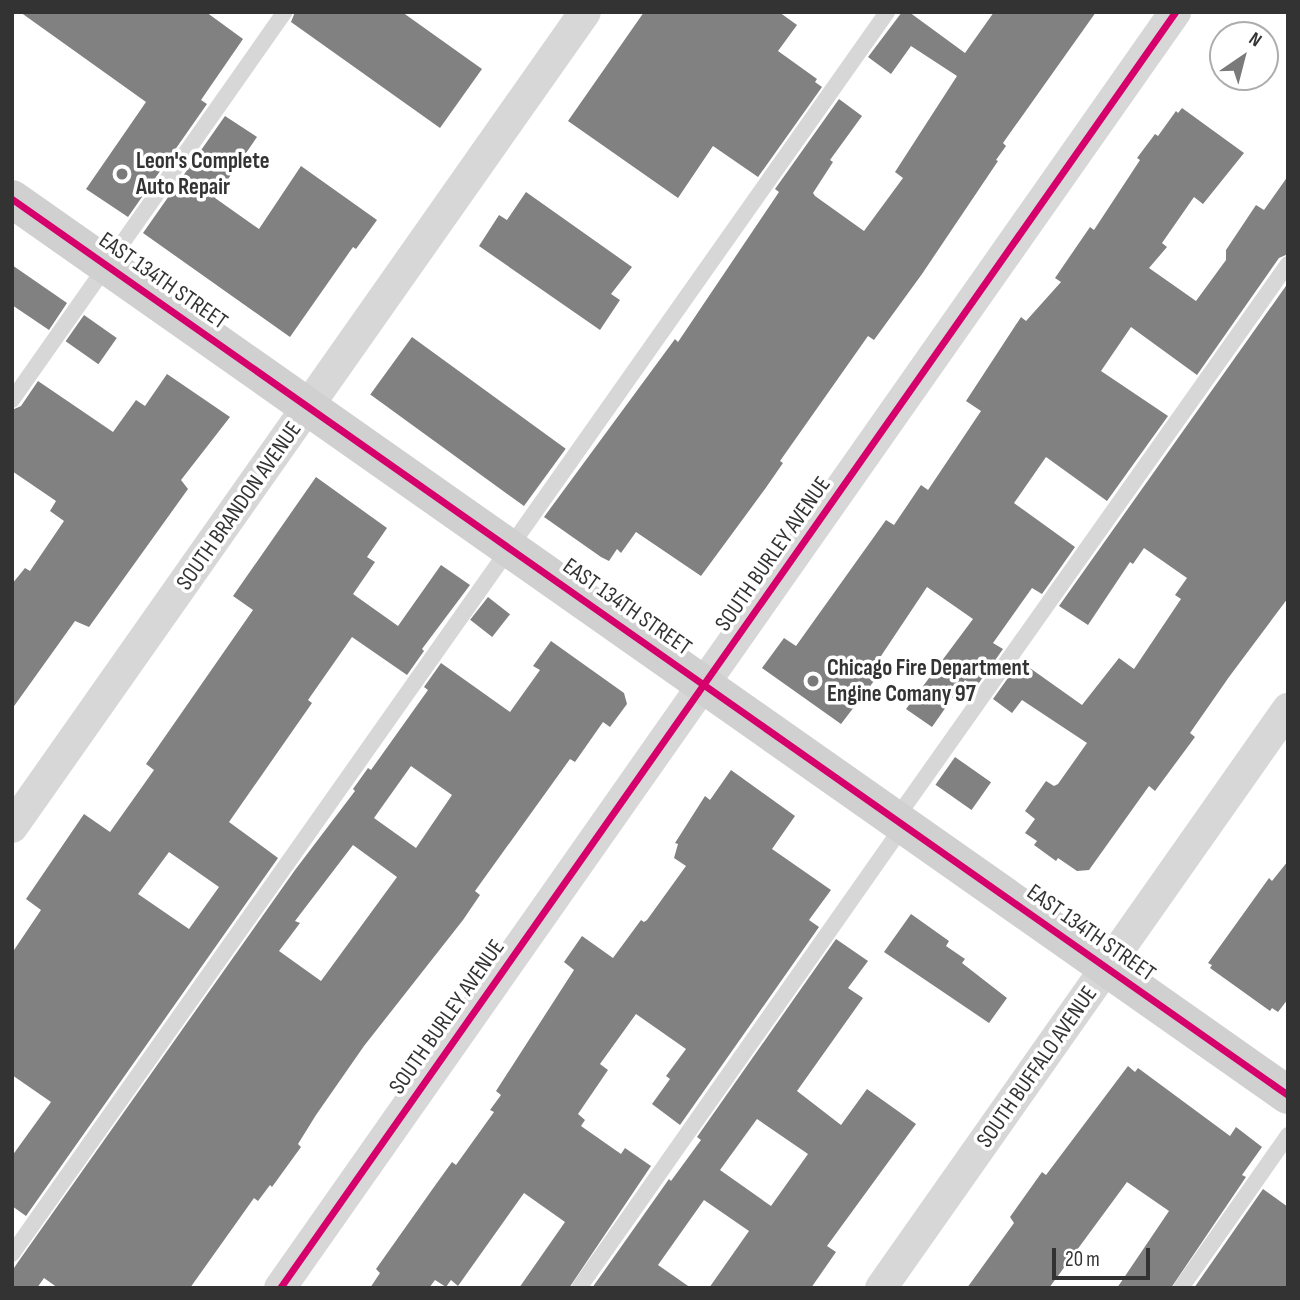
<!DOCTYPE html>
<style>
body{margin:0}
#map{position:relative;width:1300px;height:1300px;overflow:hidden;background:#fff;font-family:"Sofia Sans Condensed",sans-serif}
div>[style]{position:absolute}
[style*='--x']{left:calc(var(--x)*1px);top:calc(var(--y)*1px);width:calc(var(--w)*1px);rotate:calc(var(--a)*1deg)}
.building>*{inset:0;background:#818181;transform-origin:0 0}
.lane>*{height:16px;margin:-8px;padding:0 8px;transform-origin:8px;border-radius:8px;background:#d7d7d7}
.street>*{height:32px;margin:-16px;padding:0 16px;transform-origin:16px;border-radius:16px;background:#d7d7d7}
.secondary>*{height:38px;margin:-19px;padding:0 19px;transform-origin:19px;border-radius:19px;background:#d0d0d0}
.cycleway>*{height:7px;margin:-3.5px;padding:0 3.5px;transform-origin:3.5px;border-radius:3.5px;background:#d6006c}
.dots>*{width:19px;height:19px;translate:-50% -50%;box-sizing:border-box;border:4px solid #fff;border-radius:50%}
span{translate:-50% -50%;white-space:nowrap;text-align:center;line-height:1.15;-webkit-text-stroke:7px #fff;paint-order:stroke}
.poi-label{font-size:23px;color:#333;font-weight:700}
.left{translate:0 -50%;text-align:left}
.street-label{font-size:23px;color:#333}
.frame{position:absolute;inset:0;border:14px solid #333;pointer-events:none}
.north{position:absolute;left:1209px;top:21px;width:70px;height:70px;box-sizing:border-box;background:#fff;border:2px solid #adadad;border-radius:50%;rotate:35deg;font-size:19px;font-weight:700;line-height:28px;text-align:center;color:#333}
.north::after{content:'';display:block;margin:auto;width:24px;height:32px;background:#7a7a7a;clip-path:polygon(50% 0,100% 100%,50% 72%,0 100%)}
.scale{position:absolute;left:1052px;top:1248px;width:98px;height:32px;box-sizing:border-box;border:4px solid #333;border-top:0;padding-left:9px;font-size:21px;line-height:24px;white-space:nowrap;color:#333;-webkit-text-stroke:5px #fff;paint-order:stroke}
</style>
<div id="map">
<div class="building">
<i style="clip-path:polygon(20px 12px,206px 12px,243px 39px,201px 100px,207px 104px,128px 217px,86px 189px,146px 102px)"></i>
<i style="clip-path:polygon(295px 12px,402px 12px,482px 69px,440px 128px,291px 22px)"></i>
<i style="clip-path:polygon(644px 12px,779px 12px,797px 25px,778px 51px,817px 79px,815px 82px,822px 87px,758px 177px,713px 146px,678px 198px,568px 121px)"></i>
<i style="clip-path:polygon(902px 12px,909px 12px,965px 53px,994px 12px,1096px 12px,1003px 143px,1006px 146px,996px 160px,998px 161px,922px 274px,874px 340px,868px 336px,780px 461px,783px 463px,765px 489px,701px 576px,636px 532px,621px 553px,617px 549px,609px 561px,601px 557px,544px 517px,675px 339px,678px 342px,779px 192px,775px 189px,839px 99px,862px 116px,830px 160px,833px 162px,813px 193px,815px 196px,864px 231px,903px 178px,895px 172px,957px 76px,911px 46px,891px 74px,868px 57px)"></i>
<i style="clip-path:polygon(1182px 108px,1244px 153px,1203px 204px,1194px 197px,1162px 243px,1167px 247px,1149px 268px,1196px 301px,1226px 260px,1226px 250px,1256px 205px,1264px 210px,1288px 176px,1288px 254px,1279px 258px,1197px 375px,1131px 327px,1101px 371px,1168px 416px,1107px 501px,1046px 457px,1014px 503px,1075px 547px,1042px 594px,1032px 588px,993px 643px,1003px 649px,976px 687px,965px 680px,932px 727px,906px 709px,973px 619px,927px 587px,877px 662px,884px 668px,841px 724px,762px 668px,784px 638px,796px 646px,886px 520px,894px 525px,921px 485px,928px 490px,981px 411px,966px 401px,1021px 317px,1026px 321px,1061px 282px,1055px 278px,1090px 227px,1094px 230px,1140px 160px,1137px 158px,1155px 134px,1158px 136px,1176px 111px,1178px 113px)"></i>
<i style="clip-path:polygon(225px 116px,257px 137px,215px 198px,259px 229px,301px 166px,377px 220px,356px 249px,353px 247px,290px 337px,143px 233px)"></i>
<i style="clip-path:polygon(526px 192px,632px 267px,611px 294px,620px 300px,600px 330px,479px 246px,499px 215px,507px 220px)"></i>
<i style="clip-path:polygon(12px 265px,67px 303px,49px 330px,12px 305px)"></i>
<i style="clip-path:polygon(1288px 283px,1288px 598px,1229px 677px,1190px 733px,1195px 737px,1155px 791px,1149px 786px,1089px 870px,1077px 871px,1058px 858px,1056px 861px,1034px 845px,1037px 841px,1025px 833px,1035px 819px,1025px 811px,1046px 781px,1054px 786px,1058px 784px,1087px 743px,1022px 700px,1012px 713px,993px 699px,1020px 661px,1082px 705px,1119px 658px,1134px 669px,1181px 599px,1175px 595px,1187px 578px,1144px 548px,1133px 564px,1130px 562px,1088px 625px,1059px 606px)"></i>
<i style="left:84px;top:315px;width:40px;height:32px;rotate:35deg"></i>
<i style="left:412px;top:337px;width:190px;height:71px;rotate:36deg"></i>
<i style="clip-path:polygon(167px 374px,230px 417px,181px 480px,188px 489px,89px 627px,75px 621px,12px 709px,12px 584px,25px 568px,30px 571px,64px 521px,50px 511px,56px 501px,12px 471px,12px 410px,21px 406px,38px 381px,113px 432px,136px 400px,145px 406px)"></i>
<i style="clip-path:polygon(evenodd,316px 477px,387px 528px,367px 557px,375px 562px,353px 594px,398px 626px,441px 565px,470px 585px,422px 649px,424px 651px,407px 675px,352px 637px,308px 700px,312px 703px,229px 822px,278px 858px,26px 1216px,12px 1206px,12px 1156px,51px 1102px,12px 1075px,12px 953px,41px 910px,26px 899px,84px 814px,110px 832px,154px 770px,146px 764px,253px 610px,233px 596px,316px 477px,169px 852px,219px 887px,189px 929px,138px 894px,169px 852px)"></i>
<i style="left:488px;top:597px;width:28px;height:29px;rotate:38deg"></i>
<i style="clip-path:polygon(evenodd,551px 641px,624px 693px,627px 704px,610px 727px,603px 722px,575px 762px,570px 759px,475px 891px,480px 895px,463px 920px,364px 1046px,316px 1115px,298px 1144px,301px 1147px,272px 1187px,270px 1185px,258px 1201px,254px 1198px,190px 1288px,58px 1288px,44px 1278px,37px 1288px,12px 1288px,12px 1271px,18px 1262px,295px 870px,355px 791px,353px 789px,368px 768px,371px 770px,428px 690px,424px 687px,441px 663px,510px 712px,540px 670px,533px 666px,551px 641px,411px 766px,452px 795px,416px 848px,374px 818px,411px 766px,551px 641px,353px 845px,397px 877px,321px 981px,279px 951px,300px 923px,295px 921px,353px 845px)"></i>
<i style="left:955px;top:757px;width:44px;height:34px;rotate:35deg"></i>
<i style="clip-path:polygon(731px 770px,795px 816px,772px 849px,831px 890px,809px 920px,819px 927px,680px 1125px,652px 1104px,670px 1079px,666px 1076px,686px 1049px,636px 1014px,600px 1064px,608px 1070px,578px 1114px,585px 1120px,581px 1126px,621px 1154px,625px 1148px,651px 1166px,569px 1288px,519px 1288px,565px 1222px,524px 1193px,458px 1286px,451px 1280px,446px 1287px,435px 1280px,429px 1288px,370px 1288px,380px 1273px,376px 1269px,434px 1187px,452px 1162px,456px 1165px,494px 1112px,490px 1110px,501px 1095px,496px 1091px,574px 970px,564px 962px,582px 936px,613px 958px,641px 920px,644px 922px,647px 920px,686px 866px,674px 858px,678px 844px,675px 843px,705px 796px,710px 800px)"></i>
<i style="clip-path:polygon(1288px 861px,1288px 999px,1278px 1012px,1272px 1008px,1270px 1011px,1210px 968px,1212px 965px,1208px 963px,1269px 878px,1272px 881px)"></i>
<i style="clip-path:polygon(911px 914px,949px 941px,946px 946px,965px 959px,962px 963px,1007px 998px,989px 1023px,884px 952px)"></i>
<i style="clip-path:polygon(evenodd,836px 939px,868px 961px,848px 988px,863px 998px,797px 1091px,841px 1125px,867px 1089px,916px 1124px,827px 1246px,836px 1252px,811px 1288px,709px 1288px,749px 1231px,704px 1200px,658px 1265px,691px 1288px,592px 1288px,669px 1179px,671px 1181px,701px 1140px,697px 1137px,836px 939px,757px 1119px,808px 1154px,771px 1206px,720px 1170px,757px 1119px)"></i>
<i style="clip-path:polygon(1128px 1066px,1135px 1072px,1138px 1068px,1230px 1136px,1236px 1127px,1262px 1147px,1242px 1175px,1246px 1177px,1171px 1288px,1117px 1288px,1169px 1211px,1127px 1182px,1049px 1288px,967px 1288px,1014px 1223px,1010px 1217px,1042px 1172px,1046px 1175px)"></i>
<i style="clip-path:polygon(1263px 1189px,1288px 1207px,1288px 1288px,1194px 1288px)"></i>
</div>
<div class="lane">
<i style="--x:12;--y:400;--w:474;--a:-54.9"></i>
<i style="--x:895;--y:820;--w:681;--a:-54.75"></i>
<i style="--x:12;--y:1254;--w:1519;--a:-54.83"></i>
<i style="--x:579;--y:1288;--w:564;--a:-54.96"></i>
<i style="--x:1181;--y:1288;--w:187;--a:-55"></i>
</div>
<div class="street">
<i style="--x:12;--y:827;--w:996;--a:-54.89"></i>
<i style="--x:280;--y:1288;--w:1559;--a:-54.95"></i>
<i style="--x:881;--y:1288;--w:708;--a:-54.9"></i>
</div>
<div class="secondary">
<i style="--x:12;--y:199;--w:1559;--a:35.08"></i>
</div>
<div class="cycleway">
<i style="--x:12;--y:199;--w:1559;--a:35.08"></i>
<i style="--x:280;--y:1288;--w:1559;--a:-54.95"></i>
</div>
<div class="dots">
<i style="left:122px;top:174px;background:#7a7a7a"></i>
<i style="left:813px;top:681px;background:#7a7a7a"></i>
</div>
<div class="poi-label">
<span class="left" style="left:136px;top:174px">Leon's Complete<br>Auto Repair</span>
<span class="left" style="left:827px;top:681px">Chicago Fire Department<br>Engine Comany 97</span>
</div>
<div class="street-label">
<span style="left:163px;top:281px;rotate:35deg">EAST 134TH STREET</span>
<span style="left:239px;top:506px;rotate:-55deg">SOUTH BRANDON AVENUE</span>
<span style="left:773px;top:554px;rotate:-55deg">SOUTH BURLEY AVENUE</span>
<span style="left:627px;top:607px;rotate:35deg">EAST 134TH STREET</span>
<span style="left:1091px;top:933px;rotate:35deg">EAST 134TH STREET</span>
<span style="left:447px;top:1017px;rotate:-55deg">SOUTH BURLEY AVENUE</span>
<span style="left:1037px;top:1067px;rotate:-55deg">SOUTH BUFFALO AVENUE</span>
</div>
<div class="frame"></div>
<div class="north">N</div>
<div class="scale">20 m</div>
</div>
